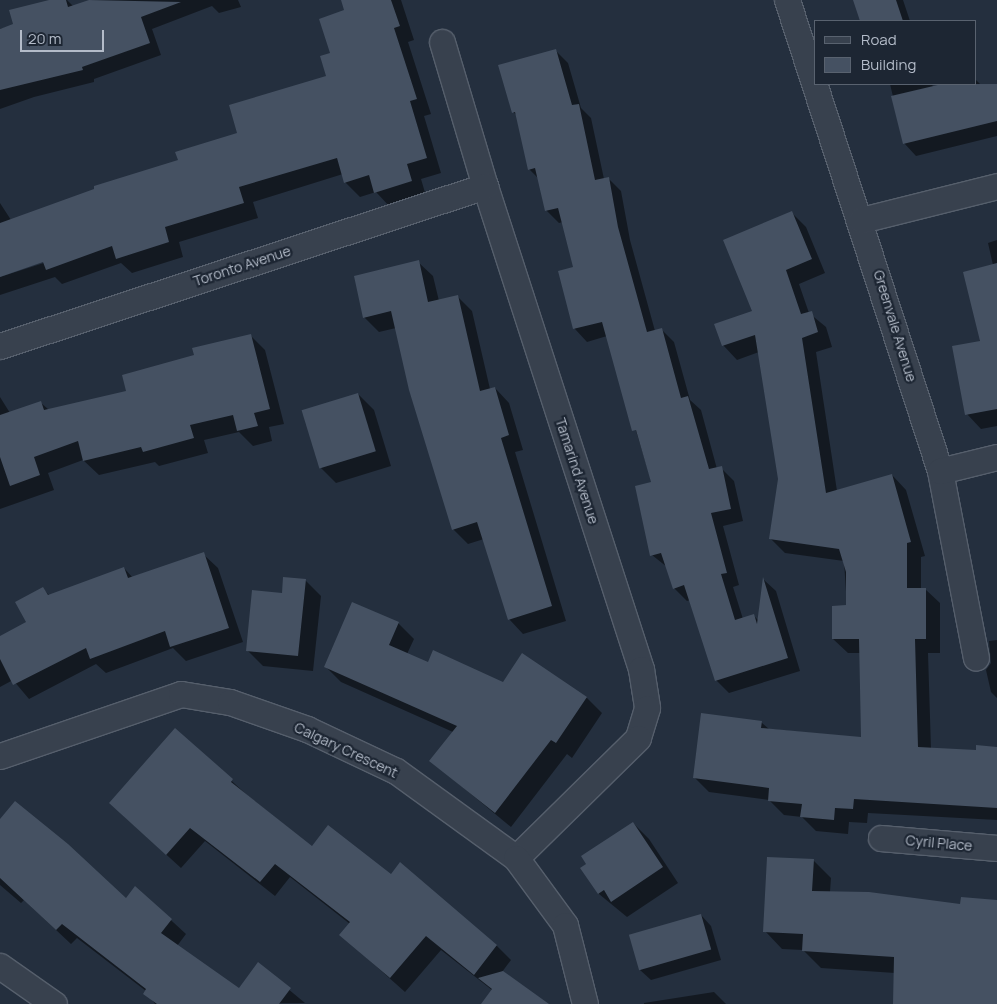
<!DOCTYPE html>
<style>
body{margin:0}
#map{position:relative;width:997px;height:1004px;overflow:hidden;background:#242f3e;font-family:Manrope,sans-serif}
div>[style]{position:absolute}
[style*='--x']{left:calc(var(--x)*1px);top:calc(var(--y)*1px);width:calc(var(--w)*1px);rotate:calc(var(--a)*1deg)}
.shadow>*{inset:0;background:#0007}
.building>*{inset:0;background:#455162;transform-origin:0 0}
.roads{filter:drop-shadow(1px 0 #565f6c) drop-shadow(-1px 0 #565f6c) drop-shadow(0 1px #565f6c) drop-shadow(0 -1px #565f6c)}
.minor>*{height:25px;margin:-12.5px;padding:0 12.5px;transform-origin:12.5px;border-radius:12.5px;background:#38414e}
span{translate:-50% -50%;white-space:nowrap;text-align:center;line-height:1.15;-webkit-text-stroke:4.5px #1d2633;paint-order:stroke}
.street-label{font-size:14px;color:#b4bcc9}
.legend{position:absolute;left:814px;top:20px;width:162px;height:65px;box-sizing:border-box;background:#1d2633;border:1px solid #59626f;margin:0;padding:6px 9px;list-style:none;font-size:15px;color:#b4bcc9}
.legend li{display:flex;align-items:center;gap:10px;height:25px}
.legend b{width:25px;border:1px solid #59626f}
.scale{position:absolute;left:20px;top:30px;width:84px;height:22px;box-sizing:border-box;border:2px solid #b4bcc9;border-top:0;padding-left:6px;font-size:15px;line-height:18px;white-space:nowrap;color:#b4bcc9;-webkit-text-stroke:4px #1d2633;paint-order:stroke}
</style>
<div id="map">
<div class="shadow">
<i style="clip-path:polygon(54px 0,67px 0,74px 7px,92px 0,238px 0,241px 7px,219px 13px,212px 6px,152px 29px,161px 55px,94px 79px,94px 82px,34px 97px,0 109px,0 29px,14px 25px)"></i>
<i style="clip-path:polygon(342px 0,401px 0,414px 40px,408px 42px,431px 114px,424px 116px,441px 173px,421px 179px,426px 196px,390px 207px,376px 192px,360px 197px,345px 182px,343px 174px,253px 202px,258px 218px,179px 242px,183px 257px,132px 273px,121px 263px,62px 284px,55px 277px,0 295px,0 277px,50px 261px,49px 258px,0 274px,0 203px,11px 220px,179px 161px,239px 134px,327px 76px,346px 11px)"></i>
<i style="clip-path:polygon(856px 0,903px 0,910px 21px,863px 21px)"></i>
<i style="clip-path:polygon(556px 51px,568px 63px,581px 108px,591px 118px,604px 179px,608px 178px,621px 191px,630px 240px,655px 331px,661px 329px,674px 342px,690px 400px,701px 410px,717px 469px,721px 468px,734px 481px,743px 521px,723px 526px,739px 585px,733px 587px,743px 619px,754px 616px,758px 620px,764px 580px,776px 591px,800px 671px,729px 693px,716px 680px,690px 600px,687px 601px,674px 588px,667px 567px,652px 555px,652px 483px,607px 336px,587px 342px,575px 329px,559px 272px,574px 268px,563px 222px,559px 223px,546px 210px,539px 179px,529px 169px,518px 116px,513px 112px)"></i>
<i style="clip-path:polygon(976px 80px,984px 88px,997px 84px,997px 136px,916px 156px,904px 143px,890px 84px,932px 84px,933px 87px,976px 84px)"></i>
<i style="clip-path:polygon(791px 212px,806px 227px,825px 273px,799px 284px,809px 313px,826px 327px,832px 347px,816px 352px,837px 491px,892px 475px,906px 490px,925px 556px,921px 557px,921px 589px,925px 589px,940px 603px,940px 653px,928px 653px,931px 749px,977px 752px,997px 748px,997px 820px,868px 813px,867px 823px,849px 822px,848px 834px,816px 831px,802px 817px,784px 815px,769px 800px,709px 792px,695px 778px,761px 722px,769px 729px,863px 738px,860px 653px,848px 653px,833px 639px,847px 607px,844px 561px,785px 553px,770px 538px,779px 479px,759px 352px,737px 360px,723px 345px,754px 312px)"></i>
<i style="clip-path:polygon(997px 240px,997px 426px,981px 429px,967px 414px,993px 265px,988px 243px)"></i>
<i style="clip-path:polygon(418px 262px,433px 276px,439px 301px,458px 297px,472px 311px,490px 389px,495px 388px,509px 403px,523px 450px,515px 452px,566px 621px,523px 634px,509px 619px,484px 539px,468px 544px,453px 529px,396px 328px,379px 332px,364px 317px)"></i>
<i style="clip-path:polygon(250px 335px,265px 350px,284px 424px,269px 427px,272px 441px,253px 446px,239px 432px,204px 440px,208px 453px,159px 466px,155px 462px,99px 475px,83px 460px,48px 473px,54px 490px,0 509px,0 397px,10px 413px,40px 402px,49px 410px,127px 392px,195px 356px)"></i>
<i style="clip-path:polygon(358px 394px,374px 410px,391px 466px,336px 483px,321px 468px)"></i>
<i style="clip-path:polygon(203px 554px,218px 568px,243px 642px,186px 661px,173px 648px,106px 673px,96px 664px,29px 699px,13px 680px,0 687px,0 637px,28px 623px,43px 589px,50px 596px,124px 568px,133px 578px)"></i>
<i style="clip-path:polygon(305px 580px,321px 596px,313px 671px,263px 666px,247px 650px,283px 594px)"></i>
<i style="clip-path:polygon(398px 623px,414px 639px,407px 654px,429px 664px,504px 683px,522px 655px,587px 698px,602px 713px,572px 758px,567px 754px,511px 827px,431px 761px,453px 732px,341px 682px,326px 667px)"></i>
<i style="clip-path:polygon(997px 640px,997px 698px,991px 692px,986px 670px,991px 663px,989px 641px)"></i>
<i style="clip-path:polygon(175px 729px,247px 795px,312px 847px,391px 875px,401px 864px,497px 946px,511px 960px,502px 972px,545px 1004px,482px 1004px,492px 990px,441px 950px,405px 992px,341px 935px,350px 924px,290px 877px,275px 896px,205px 841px,181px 868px,125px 817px)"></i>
<i style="clip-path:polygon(0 821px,126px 900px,136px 888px,186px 934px,177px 946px,239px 989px,258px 964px,305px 1003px,155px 1004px,146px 991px,77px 938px,71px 944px,24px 900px,21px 903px,0 885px)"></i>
<i style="clip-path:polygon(633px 823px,649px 839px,678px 883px,627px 917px,599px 894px,582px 868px)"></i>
<i style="clip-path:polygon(813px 860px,831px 878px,830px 892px,961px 905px,997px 901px,997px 1004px,894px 1004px,895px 973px,821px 968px,803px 950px,782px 949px,765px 931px)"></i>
<i style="clip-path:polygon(701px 915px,711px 926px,721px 960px,651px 980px,640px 970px)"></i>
<i style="clip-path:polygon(714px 992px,726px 1004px,644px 1004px,644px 1003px)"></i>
</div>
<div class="building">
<i style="clip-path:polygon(49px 0,66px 0,68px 7px,89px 0,181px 2px,141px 17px,150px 43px,82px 67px,83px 70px,0 90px,0 29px,13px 24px,9px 10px)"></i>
<i style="clip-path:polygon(341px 0,391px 0,400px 26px,394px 28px,417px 99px,410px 101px,427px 158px,407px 164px,412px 181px,374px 193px,369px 175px,344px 183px,337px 158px,239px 187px,244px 203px,165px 227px,169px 242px,116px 259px,112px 246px,46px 270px,43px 262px,0 277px,0 223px,94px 189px,94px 186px,178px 160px,175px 152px,237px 133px,229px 105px,326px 76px,320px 56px,330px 53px,319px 19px,344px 10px)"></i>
<i style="clip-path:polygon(853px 0,896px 0,903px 21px,860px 21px)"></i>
<i style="clip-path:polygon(556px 49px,572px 105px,579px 104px,595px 180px,609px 177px,618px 227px,647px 332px,662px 328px,681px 398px,688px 396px,709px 469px,722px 466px,731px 509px,711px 513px,727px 573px,721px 574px,735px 620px,754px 614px,757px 624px,763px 577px,788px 658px,715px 681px,684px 585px,673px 589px,661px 553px,650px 556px,635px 486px,651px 482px,636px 430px,632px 431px,602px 322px,573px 329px,558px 271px,573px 267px,558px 208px,545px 211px,535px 168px,528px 170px,515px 112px,512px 113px,498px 65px)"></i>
<i style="clip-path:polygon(942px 84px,997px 84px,997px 121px,903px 144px,891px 96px)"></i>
<i style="clip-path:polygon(792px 211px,812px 259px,786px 270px,801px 314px,812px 311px,818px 332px,802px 338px,826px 493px,892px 474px,911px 542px,907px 543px,907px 588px,926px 588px,926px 639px,915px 639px,918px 747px,976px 750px,976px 745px,997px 747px,997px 808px,854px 799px,853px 809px,835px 808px,834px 820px,800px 817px,802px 804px,768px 801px,769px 788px,693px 778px,701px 713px,762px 721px,761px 728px,861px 737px,859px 639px,832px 639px,832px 606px,846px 605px,846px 572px,839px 549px,769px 539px,778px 479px,755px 335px,722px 346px,714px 324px,752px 311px,723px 240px)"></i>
<i style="clip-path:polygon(419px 260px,428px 302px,458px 295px,480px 391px,495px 387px,509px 435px,501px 438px,552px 606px,508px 620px,477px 522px,452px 530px,409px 390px,391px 311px,363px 318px,354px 276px)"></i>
<i style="clip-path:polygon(997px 263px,997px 409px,965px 415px,952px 346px,980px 341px,963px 272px)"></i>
<i style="clip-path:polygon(251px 334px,270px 409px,254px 413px,258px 426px,237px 431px,233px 415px,190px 425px,194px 438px,143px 452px,141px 447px,83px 461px,78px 441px,34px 457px,40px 475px,10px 486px,0 457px,0 415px,41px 401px,44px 410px,126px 391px,122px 375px,194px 355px,192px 348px)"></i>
<i style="left:358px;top:393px;width:61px;height:59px;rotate:73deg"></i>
<i style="clip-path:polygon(204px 552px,229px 628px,170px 647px,165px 631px,90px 659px,86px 648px,13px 685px,0 659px,0 636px,26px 622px,15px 602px,43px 587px,48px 595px,124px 567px,128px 578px)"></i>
<i style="clip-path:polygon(283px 577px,306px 579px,298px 656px,246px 651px,252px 590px,282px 593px)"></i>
<i style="clip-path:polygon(352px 602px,399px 622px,389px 645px,428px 662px,433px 650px,503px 682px,522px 653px,587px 697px,556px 743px,551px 740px,495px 813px,429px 761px,457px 726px,324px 667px)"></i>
<i style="clip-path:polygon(175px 728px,233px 779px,231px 782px,312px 846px,328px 825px,391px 874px,400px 862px,497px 945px,474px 975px,426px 936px,390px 978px,339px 935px,350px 922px,275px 864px,260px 882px,190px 828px,166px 855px,109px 803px)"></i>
<i style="clip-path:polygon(15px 801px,68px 844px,126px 898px,135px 886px,172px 919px,161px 933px,239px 988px,258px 962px,291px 988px,279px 1004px,157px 1004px,143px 994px,146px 989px,62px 924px,56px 930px,0 878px,0 819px)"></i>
<i style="clip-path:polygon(633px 822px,663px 867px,611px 902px,604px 890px,598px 894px,580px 868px,586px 864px,581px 856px)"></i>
<i style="clip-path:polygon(767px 857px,814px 859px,812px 891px,869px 892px,960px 904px,961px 897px,997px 900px,997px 1004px,893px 1004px,894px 957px,802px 951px,803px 934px,763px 932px)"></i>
<i style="left:701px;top:914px;width:37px;height:75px;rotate:74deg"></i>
<i style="clip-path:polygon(503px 971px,549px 1004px,481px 1004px,492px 989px,478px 978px)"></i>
</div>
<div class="roads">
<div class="minor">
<i style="--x:787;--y:0;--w:495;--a:72"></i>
<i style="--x:940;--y:471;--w:190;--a:79.1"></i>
<i style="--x:442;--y:42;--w:150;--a:73.4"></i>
<i style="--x:485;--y:186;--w:508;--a:72.1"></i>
<i style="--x:641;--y:669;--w:39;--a:81"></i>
<i style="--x:647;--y:708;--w:31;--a:107"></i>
<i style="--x:638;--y:738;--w:171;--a:135.5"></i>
<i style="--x:861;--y:220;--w:140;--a:-14"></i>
<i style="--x:0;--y:346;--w:511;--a:-18.26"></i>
<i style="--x:940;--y:471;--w:59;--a:-13.8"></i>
<i style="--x:0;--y:756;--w:191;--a:-18.9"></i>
<i style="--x:181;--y:694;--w:50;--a:9.3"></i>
<i style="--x:230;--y:702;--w:82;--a:19.3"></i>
<i style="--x:307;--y:729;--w:98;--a:25.3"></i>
<i style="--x:396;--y:771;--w:148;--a:35.9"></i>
<i style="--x:516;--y:858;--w:83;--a:53.8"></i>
<i style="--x:565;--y:925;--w:81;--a:75.8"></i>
<i style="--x:881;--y:838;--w:116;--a:4.9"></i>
<i style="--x:0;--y:966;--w:66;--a:35.1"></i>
</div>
</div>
<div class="street-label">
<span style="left:242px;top:266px;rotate:-18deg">Toronto Avenue</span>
<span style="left:895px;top:326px;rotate:73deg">Greenvale Avenue</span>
<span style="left:577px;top:471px;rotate:72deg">Tamarind Avenue</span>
<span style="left:346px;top:750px;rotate:25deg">Calgary Crescent</span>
<span style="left:939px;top:843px;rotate:5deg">Cyril Place</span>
</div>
<ul class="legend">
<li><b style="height:6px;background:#38414e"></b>Road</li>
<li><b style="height:14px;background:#455162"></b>Building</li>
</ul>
<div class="scale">20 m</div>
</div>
